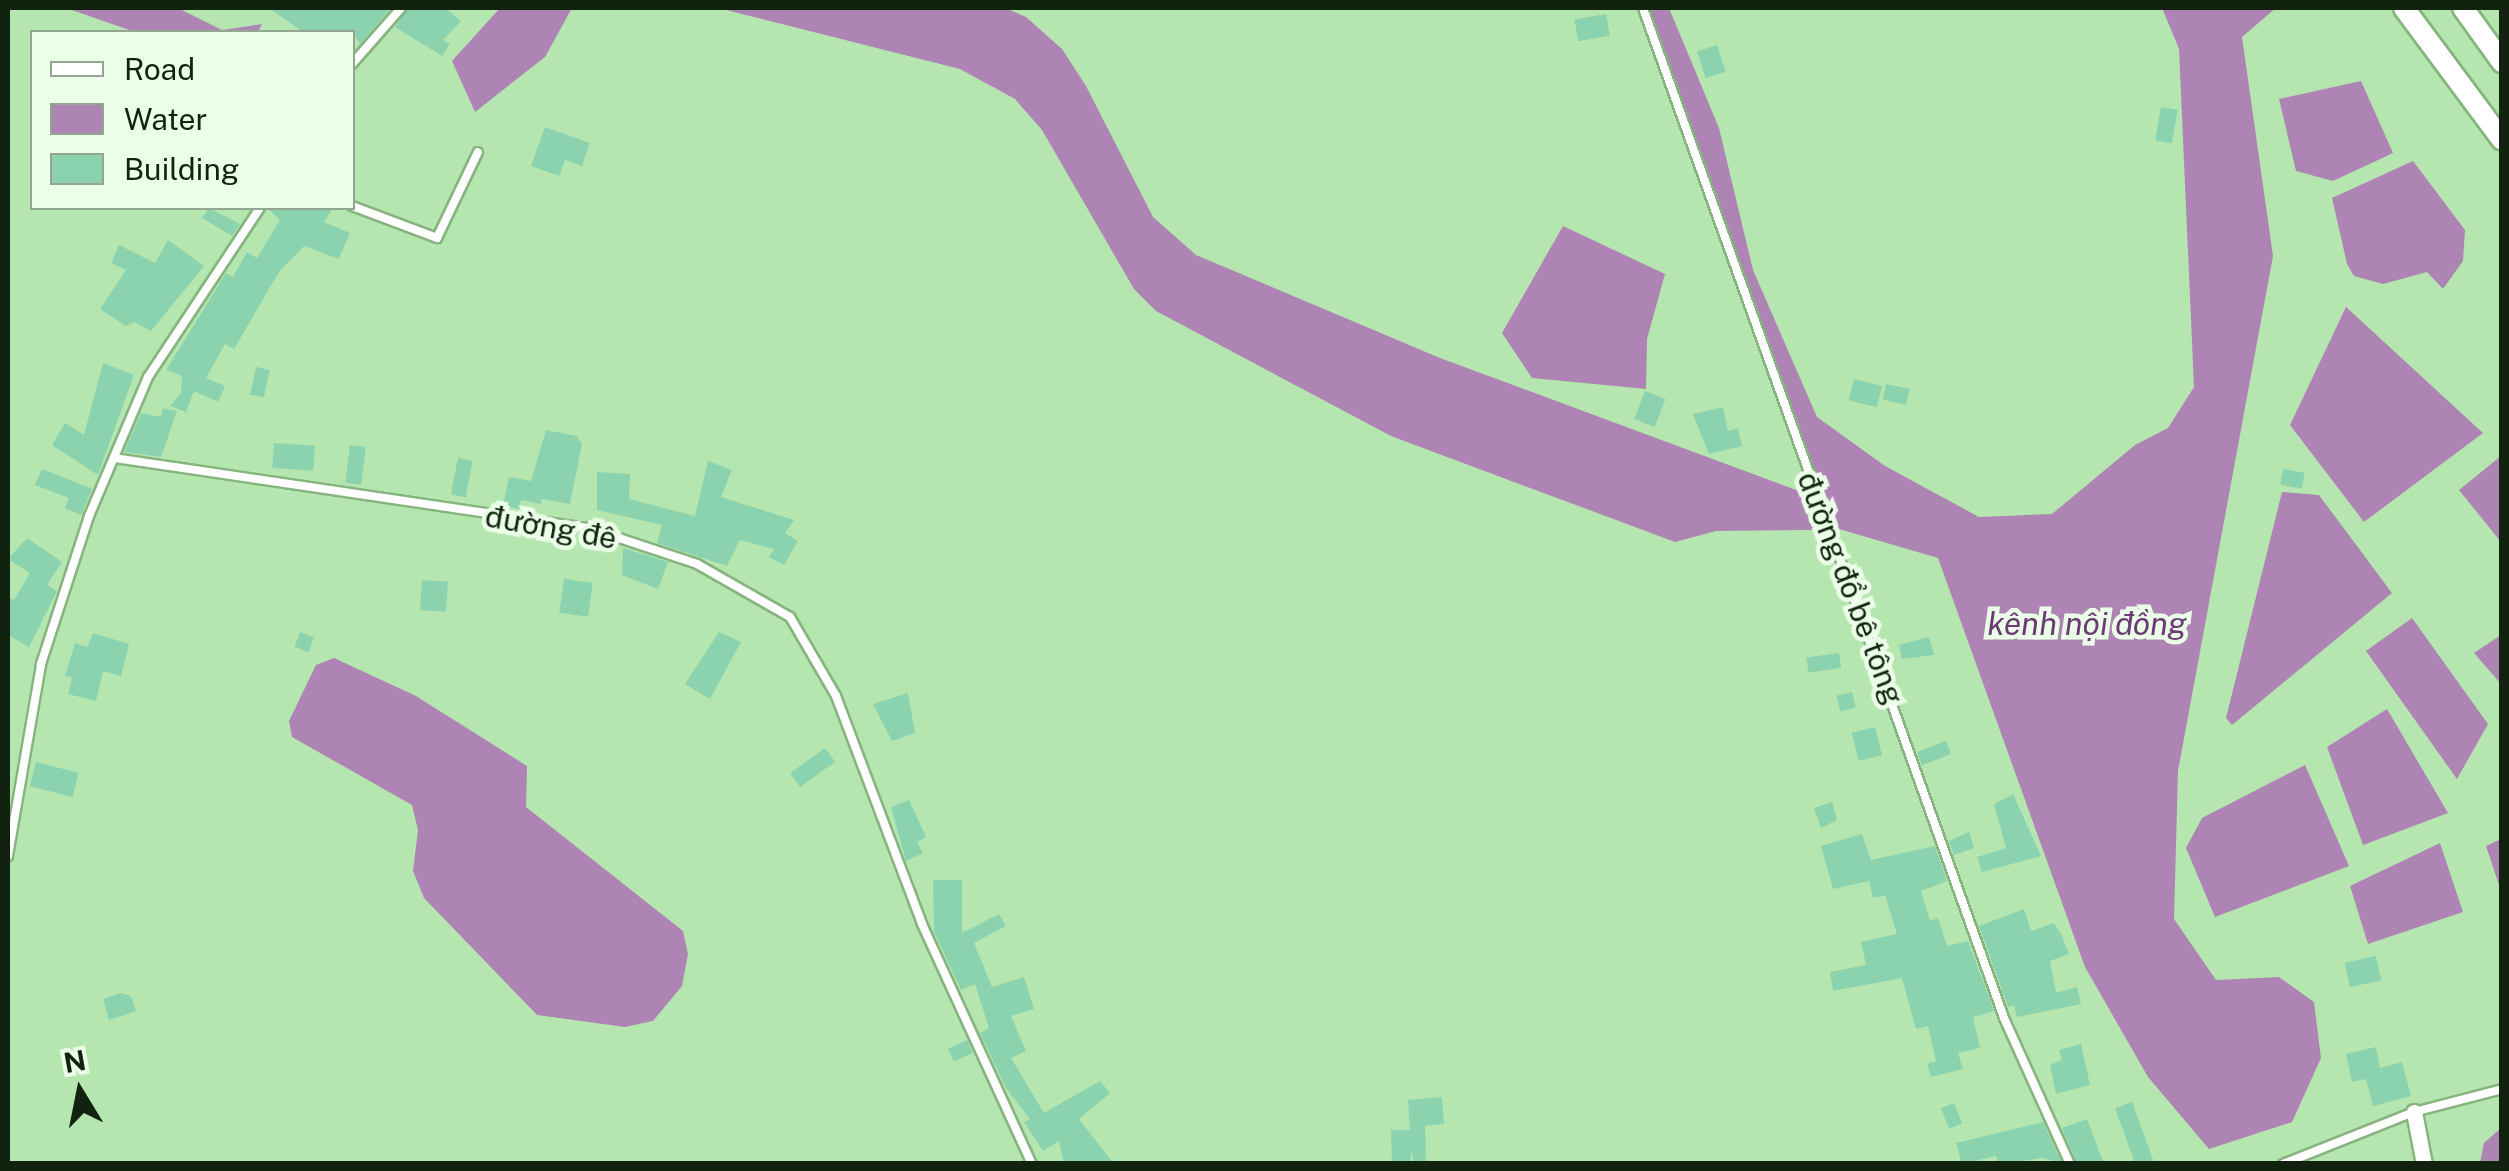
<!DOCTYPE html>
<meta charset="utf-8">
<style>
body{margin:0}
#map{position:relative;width:2509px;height:1171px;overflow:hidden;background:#b6e6af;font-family:"Public Sans",sans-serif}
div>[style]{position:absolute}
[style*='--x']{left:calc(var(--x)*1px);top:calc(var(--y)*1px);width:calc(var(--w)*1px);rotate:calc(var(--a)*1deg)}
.water>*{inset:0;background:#ae84b5}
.building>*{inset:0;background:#8bd3ae;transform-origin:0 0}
.roads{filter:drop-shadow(2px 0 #86b47f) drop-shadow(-2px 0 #86b47f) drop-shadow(0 2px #86b47f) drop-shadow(0 -2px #86b47f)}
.service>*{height:8px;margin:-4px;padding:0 4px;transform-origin:4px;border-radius:4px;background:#fff}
.minor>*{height:15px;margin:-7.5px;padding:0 7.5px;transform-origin:7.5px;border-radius:7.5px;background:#fff}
.tertiary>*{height:20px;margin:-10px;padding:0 10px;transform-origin:10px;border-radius:10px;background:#fff}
span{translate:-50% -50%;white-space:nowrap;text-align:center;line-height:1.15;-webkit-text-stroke:9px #ebfee8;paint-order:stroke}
.street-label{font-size:30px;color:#11230f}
.water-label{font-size:32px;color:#6e3977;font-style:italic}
.frame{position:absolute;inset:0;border:10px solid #11230f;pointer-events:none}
.legend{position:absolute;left:30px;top:30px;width:325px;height:180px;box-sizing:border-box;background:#ebfee8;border:2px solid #94a691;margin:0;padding:12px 18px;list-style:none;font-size:30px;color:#11230f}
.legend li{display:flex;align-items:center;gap:20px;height:50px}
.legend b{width:50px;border:2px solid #94a691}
.north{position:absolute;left:30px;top:1041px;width:100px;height:100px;-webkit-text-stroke:8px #ebfee8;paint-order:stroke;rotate:350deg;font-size:28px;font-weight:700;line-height:40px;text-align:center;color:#11230f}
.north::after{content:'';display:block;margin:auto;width:35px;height:45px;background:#11230f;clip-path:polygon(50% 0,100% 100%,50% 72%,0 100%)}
</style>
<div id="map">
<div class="water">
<i style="clip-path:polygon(66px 8px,178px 8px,222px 30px,262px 24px,258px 32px,135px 32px)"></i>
<i style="clip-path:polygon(500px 8px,572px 8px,545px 57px,475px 112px,452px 61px)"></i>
<i style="clip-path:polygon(718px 8px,1005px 8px,1026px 17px,1062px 49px,1086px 86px,1153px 217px,1196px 255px,1440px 358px,1799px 491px,1813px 530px,1716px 531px,1675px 542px,1391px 436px,1156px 311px,1134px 289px,1042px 130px,1015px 99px,960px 69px)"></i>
<i style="clip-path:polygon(1649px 8px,1669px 8px,1719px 128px,1753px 270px,1817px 417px,1885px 466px,1979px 517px,2052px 514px,2135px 445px,2168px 428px,2194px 387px,2179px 49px,2162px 8px,2276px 8px,2242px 37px,2273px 256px,2178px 771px,2174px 919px,2216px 980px,2279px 977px,2314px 1002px,2321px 1058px,2292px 1122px,2209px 1149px,2148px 1077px,2085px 967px,1938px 558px,1839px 529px,1813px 478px)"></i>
<i style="clip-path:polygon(2361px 81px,2393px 153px,2333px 181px,2296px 171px,2279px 99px)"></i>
<i style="clip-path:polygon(2413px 161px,2465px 230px,2463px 261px,2443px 289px,2427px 272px,2383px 284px,2354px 276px,2347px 264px,2332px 198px)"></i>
<i style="clip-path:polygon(1563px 226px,1665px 274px,1647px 339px,1646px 389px,1532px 378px,1502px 333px)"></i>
<i style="clip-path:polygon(2346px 307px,2483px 433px,2364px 522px,2290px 425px)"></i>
<i style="clip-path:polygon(2501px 456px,2501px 542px,2459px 490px)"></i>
<i style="clip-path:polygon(2282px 492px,2319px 495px,2392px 593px,2232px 725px,2226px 718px)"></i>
<i style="clip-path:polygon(2412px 618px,2488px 724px,2457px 779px,2366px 651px)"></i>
<i style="clip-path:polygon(2501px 635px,2501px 684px,2474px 653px)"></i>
<i style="clip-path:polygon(334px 658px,416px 696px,527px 766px,526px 807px,683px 931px,688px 954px,682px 986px,653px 1021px,625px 1027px,537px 1015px,424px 898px,413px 871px,418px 830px,412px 805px,292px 737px,289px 721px,316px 665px)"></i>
<i style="clip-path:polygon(2387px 709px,2448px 813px,2363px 845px,2327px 747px)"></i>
<i style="clip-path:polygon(2305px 765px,2349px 866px,2215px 917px,2186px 848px,2202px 818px)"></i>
<i style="clip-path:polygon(2501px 839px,2501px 891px,2486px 846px)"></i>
<i style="clip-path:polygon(2440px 843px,2463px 912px,2368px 944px,2350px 886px)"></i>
<i style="clip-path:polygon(2501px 1128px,2501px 1163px,2480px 1163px,2484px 1143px)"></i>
</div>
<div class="building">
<i style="clip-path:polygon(269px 8px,391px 8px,360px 44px,352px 32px,303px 32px)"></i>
<i style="clip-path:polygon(408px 8px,445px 8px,461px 21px,443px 40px,450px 44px,442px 56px,395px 27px)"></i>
<i style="left:1606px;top:14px;width:22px;height:32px;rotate:80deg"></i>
<i style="left:1717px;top:45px;width:28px;height:21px;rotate:72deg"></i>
<i style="left:2161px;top:107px;width:17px;height:34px;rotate:10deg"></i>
<i style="clip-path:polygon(545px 127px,590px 143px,582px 166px,565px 160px,559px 176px,531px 166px)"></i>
<i style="clip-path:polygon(209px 208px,240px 224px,232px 236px,202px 218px)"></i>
<i style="clip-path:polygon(267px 208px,333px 208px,324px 222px,350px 233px,339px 259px,304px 246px,279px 272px,234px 349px,225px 344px,206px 378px,225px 386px,218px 402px,194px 391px,186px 412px,170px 406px,181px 393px,182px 376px,166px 370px,226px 273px,233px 277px,247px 252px,257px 258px,280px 220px)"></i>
<i style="clip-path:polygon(168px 240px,204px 266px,151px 331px,134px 322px,126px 326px,100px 309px,126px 270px,111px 263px,119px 245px,155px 263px)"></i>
<i style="clip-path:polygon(103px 363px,134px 375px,98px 475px,52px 445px,65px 423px,84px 435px)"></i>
<i style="left:256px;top:367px;width:14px;height:28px;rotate:12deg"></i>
<i style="left:1854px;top:379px;width:29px;height:22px;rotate:14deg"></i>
<i style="left:1886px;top:384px;width:24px;height:16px;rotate:12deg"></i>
<i style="left:1645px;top:391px;width:22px;height:30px;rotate:21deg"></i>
<i style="clip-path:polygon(1723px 407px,1728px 431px,1738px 428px,1742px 446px,1709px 454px,1693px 414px)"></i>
<i style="clip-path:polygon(163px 408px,177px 411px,161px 457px,124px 452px,141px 413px,161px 417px)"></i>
<i style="clip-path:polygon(546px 430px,577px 436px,582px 444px,570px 504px,542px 499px,541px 504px,521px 500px,519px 509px,503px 506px,509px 477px,531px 481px)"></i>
<i style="left:274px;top:443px;width:41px;height:25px;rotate:4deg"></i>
<i style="left:350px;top:445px;width:16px;height:38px;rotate:7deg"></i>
<i style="left:458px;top:458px;width:15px;height:37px;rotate:11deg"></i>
<i style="clip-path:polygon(708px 461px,732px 470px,721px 497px,794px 520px,785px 533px,798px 541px,784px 565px,769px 557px,774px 549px,740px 540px,727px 566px,657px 543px,662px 525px,597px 510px,597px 472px,630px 474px,629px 499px,695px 516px)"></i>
<i style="clip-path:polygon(42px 469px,92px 489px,81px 515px,65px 508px,69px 498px,35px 485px)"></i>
<i style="left:2283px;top:469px;width:22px;height:16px;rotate:10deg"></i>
<i style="clip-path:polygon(27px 538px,62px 562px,47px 585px,57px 591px,29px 647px,8px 635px,8px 596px,14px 600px,30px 573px,8px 559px)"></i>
<i style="clip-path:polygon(623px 548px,668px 562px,658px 589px,622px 575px)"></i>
<i style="left:564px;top:579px;width:29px;height:34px;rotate:8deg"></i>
<i style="left:422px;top:580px;width:26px;height:30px;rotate:4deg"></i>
<i style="left:300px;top:632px;width:15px;height:16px;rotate:20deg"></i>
<i style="clip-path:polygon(719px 632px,741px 642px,710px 699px,685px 684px)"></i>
<i style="clip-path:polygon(93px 633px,129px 644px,121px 676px,103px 671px,96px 701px,68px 694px,72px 678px,65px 676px,75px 643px,87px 647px)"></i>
<i style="clip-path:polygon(1929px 637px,1934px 655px,1902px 659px,1899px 645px)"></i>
<i style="left:1839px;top:653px;width:15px;height:33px;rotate:82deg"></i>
<i style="left:1852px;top:692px;width:16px;height:16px;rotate:76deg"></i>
<i style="clip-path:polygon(908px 693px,915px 733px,892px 741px,873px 704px)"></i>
<i style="left:1875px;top:727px;width:29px;height:24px;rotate:76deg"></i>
<i style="left:1946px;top:741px;width:14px;height:31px;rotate:69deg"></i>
<i style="left:825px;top:748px;width:17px;height:43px;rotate:54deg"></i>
<i style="left:36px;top:762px;width:44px;height:25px;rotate:14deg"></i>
<i style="clip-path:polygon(2013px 794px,2041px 856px,1982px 872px,1977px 857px,2006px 848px,1994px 804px)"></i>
<i style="clip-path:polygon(909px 800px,926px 837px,917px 842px,923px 853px,906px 861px,891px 807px)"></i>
<i style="clip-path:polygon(1832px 802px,1837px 820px,1821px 828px,1814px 808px)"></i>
<i style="clip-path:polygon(1969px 832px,1974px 848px,1954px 855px,1949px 841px)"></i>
<i style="clip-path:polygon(1862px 834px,1871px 860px,1935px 846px,1947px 881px,1921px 891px,1930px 921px,1938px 918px,1947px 946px,1968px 941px,1994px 1011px,1973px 1017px,1980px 1048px,1958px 1053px,1963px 1069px,1931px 1077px,1927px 1064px,1936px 1061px,1928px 1026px,1916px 1029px,1902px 978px,1833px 991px,1830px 972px,1866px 965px,1861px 942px,1897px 934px,1885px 895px,1873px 898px,1869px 881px,1833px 889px,1821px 846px)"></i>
<i style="clip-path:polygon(933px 880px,962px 880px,962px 933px,999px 914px,1006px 926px,974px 943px,992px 987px,1024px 977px,1034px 1009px,1011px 1016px,1026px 1051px,1011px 1058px,1044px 1113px,1100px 1081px,1110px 1093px,1079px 1119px,1114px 1164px,1064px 1164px,1059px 1141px,1043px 1151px,1024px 1122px,1030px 1119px,1006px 1088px,980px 1033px,989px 1028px,975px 984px,961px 990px,934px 932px)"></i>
<i style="clip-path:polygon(2024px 909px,2031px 931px,2054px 923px,2062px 936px,2069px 954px,2050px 961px,2056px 993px,2077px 987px,2081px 1004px,2017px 1017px,2014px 1005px,2008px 1007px,1979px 926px)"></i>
<i style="left:2376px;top:956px;width:25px;height:32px;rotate:78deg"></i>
<i style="clip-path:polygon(121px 993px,131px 996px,136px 1011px,109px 1020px,103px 999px)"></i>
<i style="left:967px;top:1040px;width:14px;height:21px;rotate:65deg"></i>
<i style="clip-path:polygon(2081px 1044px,2090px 1085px,2056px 1094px,2050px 1065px,2062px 1060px,2059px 1050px)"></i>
<i style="clip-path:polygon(2376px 1047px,2380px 1068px,2402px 1062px,2411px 1096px,2373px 1106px,2366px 1079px,2352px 1082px,2346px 1054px)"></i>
<i style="clip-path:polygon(1442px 1097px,1444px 1124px,1425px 1126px,1426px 1164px,1413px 1164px,1412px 1149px,1410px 1164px,1392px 1164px,1391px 1130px,1410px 1130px,1408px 1100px)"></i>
<i style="left:2132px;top:1102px;width:66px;height:18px;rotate:70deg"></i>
<i style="left:1954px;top:1103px;width:22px;height:14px;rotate:68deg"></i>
<i style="clip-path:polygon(2087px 1119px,2104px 1164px,2077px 1164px,2062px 1128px)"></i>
<i style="clip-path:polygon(2043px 1122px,2062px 1164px,2043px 1158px,1998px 1164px,1996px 1156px,1962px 1164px,1956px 1143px)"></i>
</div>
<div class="roads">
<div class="service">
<i style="--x:1643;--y:8;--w:1073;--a:70.33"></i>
<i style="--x:2004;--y:1018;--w:160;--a:65.7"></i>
<i style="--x:352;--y:64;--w:74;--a:-48.8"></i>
<i style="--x:352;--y:206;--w:91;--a:20.6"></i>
<i style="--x:437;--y:238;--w:95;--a:-64.5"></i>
<i style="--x:114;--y:458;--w:483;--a:8.4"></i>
<i style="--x:592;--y:529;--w:111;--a:18.4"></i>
<i style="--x:697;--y:564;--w:107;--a:29.7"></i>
<i style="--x:790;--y:617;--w:91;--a:59.8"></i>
<i style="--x:836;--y:696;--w:244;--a:69.3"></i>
<i style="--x:922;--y:924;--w:264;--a:65.4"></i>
<i style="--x:8;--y:856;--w:195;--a:-80.2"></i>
<i style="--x:41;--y:664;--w:156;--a:-72"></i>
<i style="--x:89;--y:516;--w:151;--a:-67"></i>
<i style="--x:148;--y:377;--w:203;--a:-56.5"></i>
<i style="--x:2283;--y:1164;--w:141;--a:-21.7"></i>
<i style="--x:2414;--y:1112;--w:91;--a:-14.6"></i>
</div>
<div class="minor">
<i style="--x:2414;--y:1112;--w:53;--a:79.1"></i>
</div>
<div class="tertiary">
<i style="--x:2404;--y:8;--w:164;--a:53.4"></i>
<i style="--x:2463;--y:8;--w:67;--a:54.2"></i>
</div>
</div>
<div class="street-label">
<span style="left:551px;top:527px;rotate:10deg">đường đê</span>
<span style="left:1851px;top:588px;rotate:69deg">đường đổ bê tông</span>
</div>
<div class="water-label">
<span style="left:2087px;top:624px">kênh nội đồng</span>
</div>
<div class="frame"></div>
<ul class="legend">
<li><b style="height:12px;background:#fff"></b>Road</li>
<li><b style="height:28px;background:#ae84b5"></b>Water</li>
<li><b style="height:28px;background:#8bd3ae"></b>Building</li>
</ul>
<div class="north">N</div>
</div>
